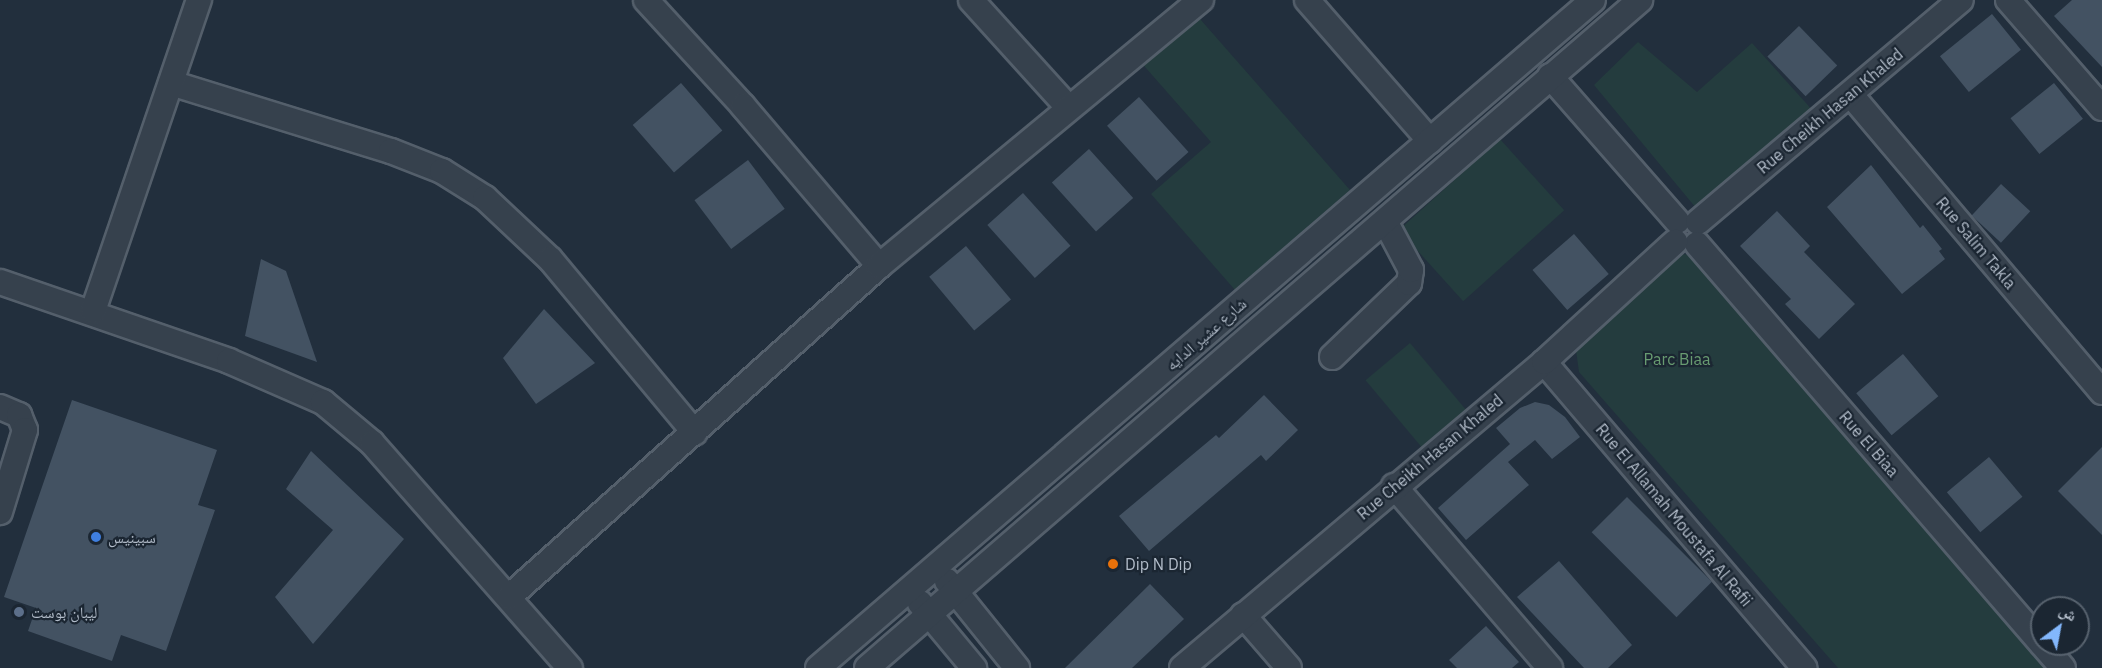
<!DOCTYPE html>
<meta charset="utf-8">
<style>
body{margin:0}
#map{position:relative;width:2102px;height:668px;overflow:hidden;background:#222f3d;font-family:"IBM Plex Sans","Noto Naskh Arabic",sans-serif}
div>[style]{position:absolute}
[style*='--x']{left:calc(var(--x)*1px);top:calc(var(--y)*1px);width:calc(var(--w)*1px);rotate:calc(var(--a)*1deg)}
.green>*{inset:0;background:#243c3e;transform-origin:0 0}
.building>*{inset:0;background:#435262;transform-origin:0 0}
.roads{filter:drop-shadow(2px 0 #545f6b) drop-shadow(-2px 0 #545f6b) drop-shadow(0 2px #545f6b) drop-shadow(0 -2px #545f6b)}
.minor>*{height:24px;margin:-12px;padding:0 12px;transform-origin:12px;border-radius:12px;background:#36414d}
.dots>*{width:16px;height:16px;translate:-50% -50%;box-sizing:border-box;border:3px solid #1b2632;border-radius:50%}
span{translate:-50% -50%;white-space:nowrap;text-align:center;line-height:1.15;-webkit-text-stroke:4.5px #1b2632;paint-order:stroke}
.street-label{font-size:16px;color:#b2bcc9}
.park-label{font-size:16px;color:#689b71}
.poi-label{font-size:16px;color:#b2bcc9}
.left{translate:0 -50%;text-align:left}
.north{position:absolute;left:2030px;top:596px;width:60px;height:60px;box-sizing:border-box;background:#1b2632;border:2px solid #57626e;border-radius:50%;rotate:32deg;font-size:16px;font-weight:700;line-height:24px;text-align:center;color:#b2bcc9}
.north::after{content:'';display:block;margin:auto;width:21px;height:27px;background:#83b7fc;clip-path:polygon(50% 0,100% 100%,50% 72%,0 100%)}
</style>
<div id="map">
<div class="green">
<i style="clip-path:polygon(1193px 11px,1350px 190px,1235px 290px,1151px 194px,1211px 142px,1138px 59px)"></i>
<i style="clip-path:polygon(1638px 42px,1697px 92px,1752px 43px,1815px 113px,1701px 214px,1594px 85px)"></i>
<i style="left:1500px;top:139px;width:96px;height:136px;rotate:48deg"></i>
<i style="clip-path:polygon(1661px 253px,1697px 255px,2052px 668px,1838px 668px,1579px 372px,1574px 336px)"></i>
<i style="left:1410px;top:343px;width:87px;height:58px;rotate:50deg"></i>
</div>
<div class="building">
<i style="clip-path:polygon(2072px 0,2102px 0,2102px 67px,2054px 16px)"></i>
<i style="left:1992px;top:14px;width:46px;height:67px;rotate:51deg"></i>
<i style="left:1799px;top:26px;width:55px;height:44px;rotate:46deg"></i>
<i style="left:681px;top:83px;width:63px;height:64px;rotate:49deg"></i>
<i style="left:2054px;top:83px;width:46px;height:56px;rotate:51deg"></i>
<i style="left:1139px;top:97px;width:74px;height:43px;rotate:48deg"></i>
<i style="left:1089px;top:149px;width:66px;height:50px;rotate:48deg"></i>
<i style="left:748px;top:160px;width:61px;height:67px;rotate:53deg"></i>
<i style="clip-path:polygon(1871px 165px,1920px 228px,1923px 225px,1942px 249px,1939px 251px,1945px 259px,1902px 294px,1827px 207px)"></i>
<i style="left:2001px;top:184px;width:40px;height:43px;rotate:43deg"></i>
<i style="left:1023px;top:193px;width:71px;height:48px;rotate:48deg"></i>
<i style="clip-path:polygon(1777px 211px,1810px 246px,1804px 252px,1855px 304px,1819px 339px,1785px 304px,1791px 299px,1740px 246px)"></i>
<i style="left:1574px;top:234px;width:53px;height:55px;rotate:49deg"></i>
<i style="left:966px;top:246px;width:70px;height:48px;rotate:50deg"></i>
<i style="clip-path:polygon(261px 259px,286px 271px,317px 362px,245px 336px)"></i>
<i style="clip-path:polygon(544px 309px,595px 363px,536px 404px,503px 358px)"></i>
<i style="left:1903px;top:354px;width:55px;height:61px;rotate:50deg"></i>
<i style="clip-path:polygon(1264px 395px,1298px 430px,1266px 461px,1261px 455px,1149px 551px,1119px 516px,1216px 435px,1219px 438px)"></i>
<i style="clip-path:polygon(72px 400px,217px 450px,198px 505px,215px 510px,166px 651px,121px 635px,112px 661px,28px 631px,36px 608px,4px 597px)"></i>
<i style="clip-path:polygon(1535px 402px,1549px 405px,1565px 417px,1580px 437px,1552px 459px,1535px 440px,1508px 462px,1529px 485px,1466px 540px,1438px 508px,1510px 444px,1496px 428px,1520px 408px)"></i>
<i style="clip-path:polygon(2102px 447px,2102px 535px,2058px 491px)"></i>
<i style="clip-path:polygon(311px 451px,404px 539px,313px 644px,275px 597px,333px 530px,286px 489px)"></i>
<i style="left:1989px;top:457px;width:52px;height:55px;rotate:50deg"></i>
<i style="left:1627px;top:497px;width:120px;height:50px;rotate:45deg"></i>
<i style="clip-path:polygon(1559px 561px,1632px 645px,1608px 668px,1584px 668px,1517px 597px)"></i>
<i style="clip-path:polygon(1150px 584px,1184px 619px,1132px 668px,1065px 668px)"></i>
<i style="clip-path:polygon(1486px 626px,1519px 662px,1512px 668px,1457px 668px,1449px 660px)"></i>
</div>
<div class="roads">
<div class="minor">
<i style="--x:646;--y:0;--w:144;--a:47.5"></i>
<i style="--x:743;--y:106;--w:210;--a:49.6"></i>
<i style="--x:971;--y:0;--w:144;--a:47.8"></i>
<i style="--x:1307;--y:0;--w:187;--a:48.9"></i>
<i style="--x:2008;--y:0;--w:143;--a:49"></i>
<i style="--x:1550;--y:76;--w:193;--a:48.8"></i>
<i style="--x:171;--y:83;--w:230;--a:17.2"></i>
<i style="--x:391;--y:151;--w:55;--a:21.4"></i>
<i style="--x:442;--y:171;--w:51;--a:32.1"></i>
<i style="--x:485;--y:198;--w:89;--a:43.2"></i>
<i style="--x:550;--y:259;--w:226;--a:50.2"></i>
<i style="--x:1851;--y:95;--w:389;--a:49.8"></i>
<i style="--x:1698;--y:222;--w:344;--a:-40.2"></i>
<i style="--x:1697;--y:244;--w:528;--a:49.22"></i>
<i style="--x:0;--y:282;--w:242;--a:19"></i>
<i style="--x:229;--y:361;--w:103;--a:23.6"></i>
<i style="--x:323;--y:402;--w:64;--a:39.9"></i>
<i style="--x:372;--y:443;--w:300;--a:48.7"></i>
<i style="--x:93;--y:311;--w:329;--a:-71.2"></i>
<i style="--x:1332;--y:357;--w:107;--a:-43.9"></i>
<i style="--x:1409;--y:283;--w:13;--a:-81"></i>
<i style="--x:1411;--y:270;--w:55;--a:-118"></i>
<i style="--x:1544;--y:362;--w:402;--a:49.6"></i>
<i style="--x:0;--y:407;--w:21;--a:23"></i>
<i style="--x:19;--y:415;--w:16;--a:68"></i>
<i style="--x:25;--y:430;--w:86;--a:107"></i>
<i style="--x:1394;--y:486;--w:240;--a:49.4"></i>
<i style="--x:947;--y:581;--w:112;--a:51.2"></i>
<i style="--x:509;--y:597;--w:496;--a:-41.8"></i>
<i style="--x:879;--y:266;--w:418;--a:-39.6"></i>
<i style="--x:920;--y:603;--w:85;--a:50.3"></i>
<i style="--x:1243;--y:615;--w:70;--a:49"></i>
<i style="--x:2042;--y:644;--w:32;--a:49"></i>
<i style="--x:818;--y:668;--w:1023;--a:-40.76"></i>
<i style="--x:867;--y:668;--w:1022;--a:-40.83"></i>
<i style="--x:1182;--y:668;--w:474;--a:-40.2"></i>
<i style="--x:1544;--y:362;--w:178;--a:-42.5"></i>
</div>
</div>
<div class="dots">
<i style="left:96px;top:537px;background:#3f7fe0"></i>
<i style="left:1113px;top:564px;background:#e8710a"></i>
<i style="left:19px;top:612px;background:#5c6f8a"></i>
</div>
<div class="street-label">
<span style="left:1830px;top:111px;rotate:-40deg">Rue Cheikh Hasan Khaled</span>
<span style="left:1976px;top:243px;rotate:50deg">Rue Salim Takla</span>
<span style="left:1206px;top:334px;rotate:-41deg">شارع عشير الدايه</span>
<span style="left:1869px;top:444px;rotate:49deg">Rue El Biaa</span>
<span style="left:1430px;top:457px;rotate:-40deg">Rue Cheikh Hasan Khaled</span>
<span style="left:1674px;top:515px;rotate:50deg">Rue El Allamah Moustafa Al Rafii</span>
</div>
<div class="park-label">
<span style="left:1677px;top:359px">Parc Biaa</span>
</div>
<div class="poi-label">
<span class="left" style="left:108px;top:537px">سبينيس</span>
<span class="left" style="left:1125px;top:564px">Dip N Dip</span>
<span class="left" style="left:31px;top:612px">ليبان بوست</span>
</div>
<div class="north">ش</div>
</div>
